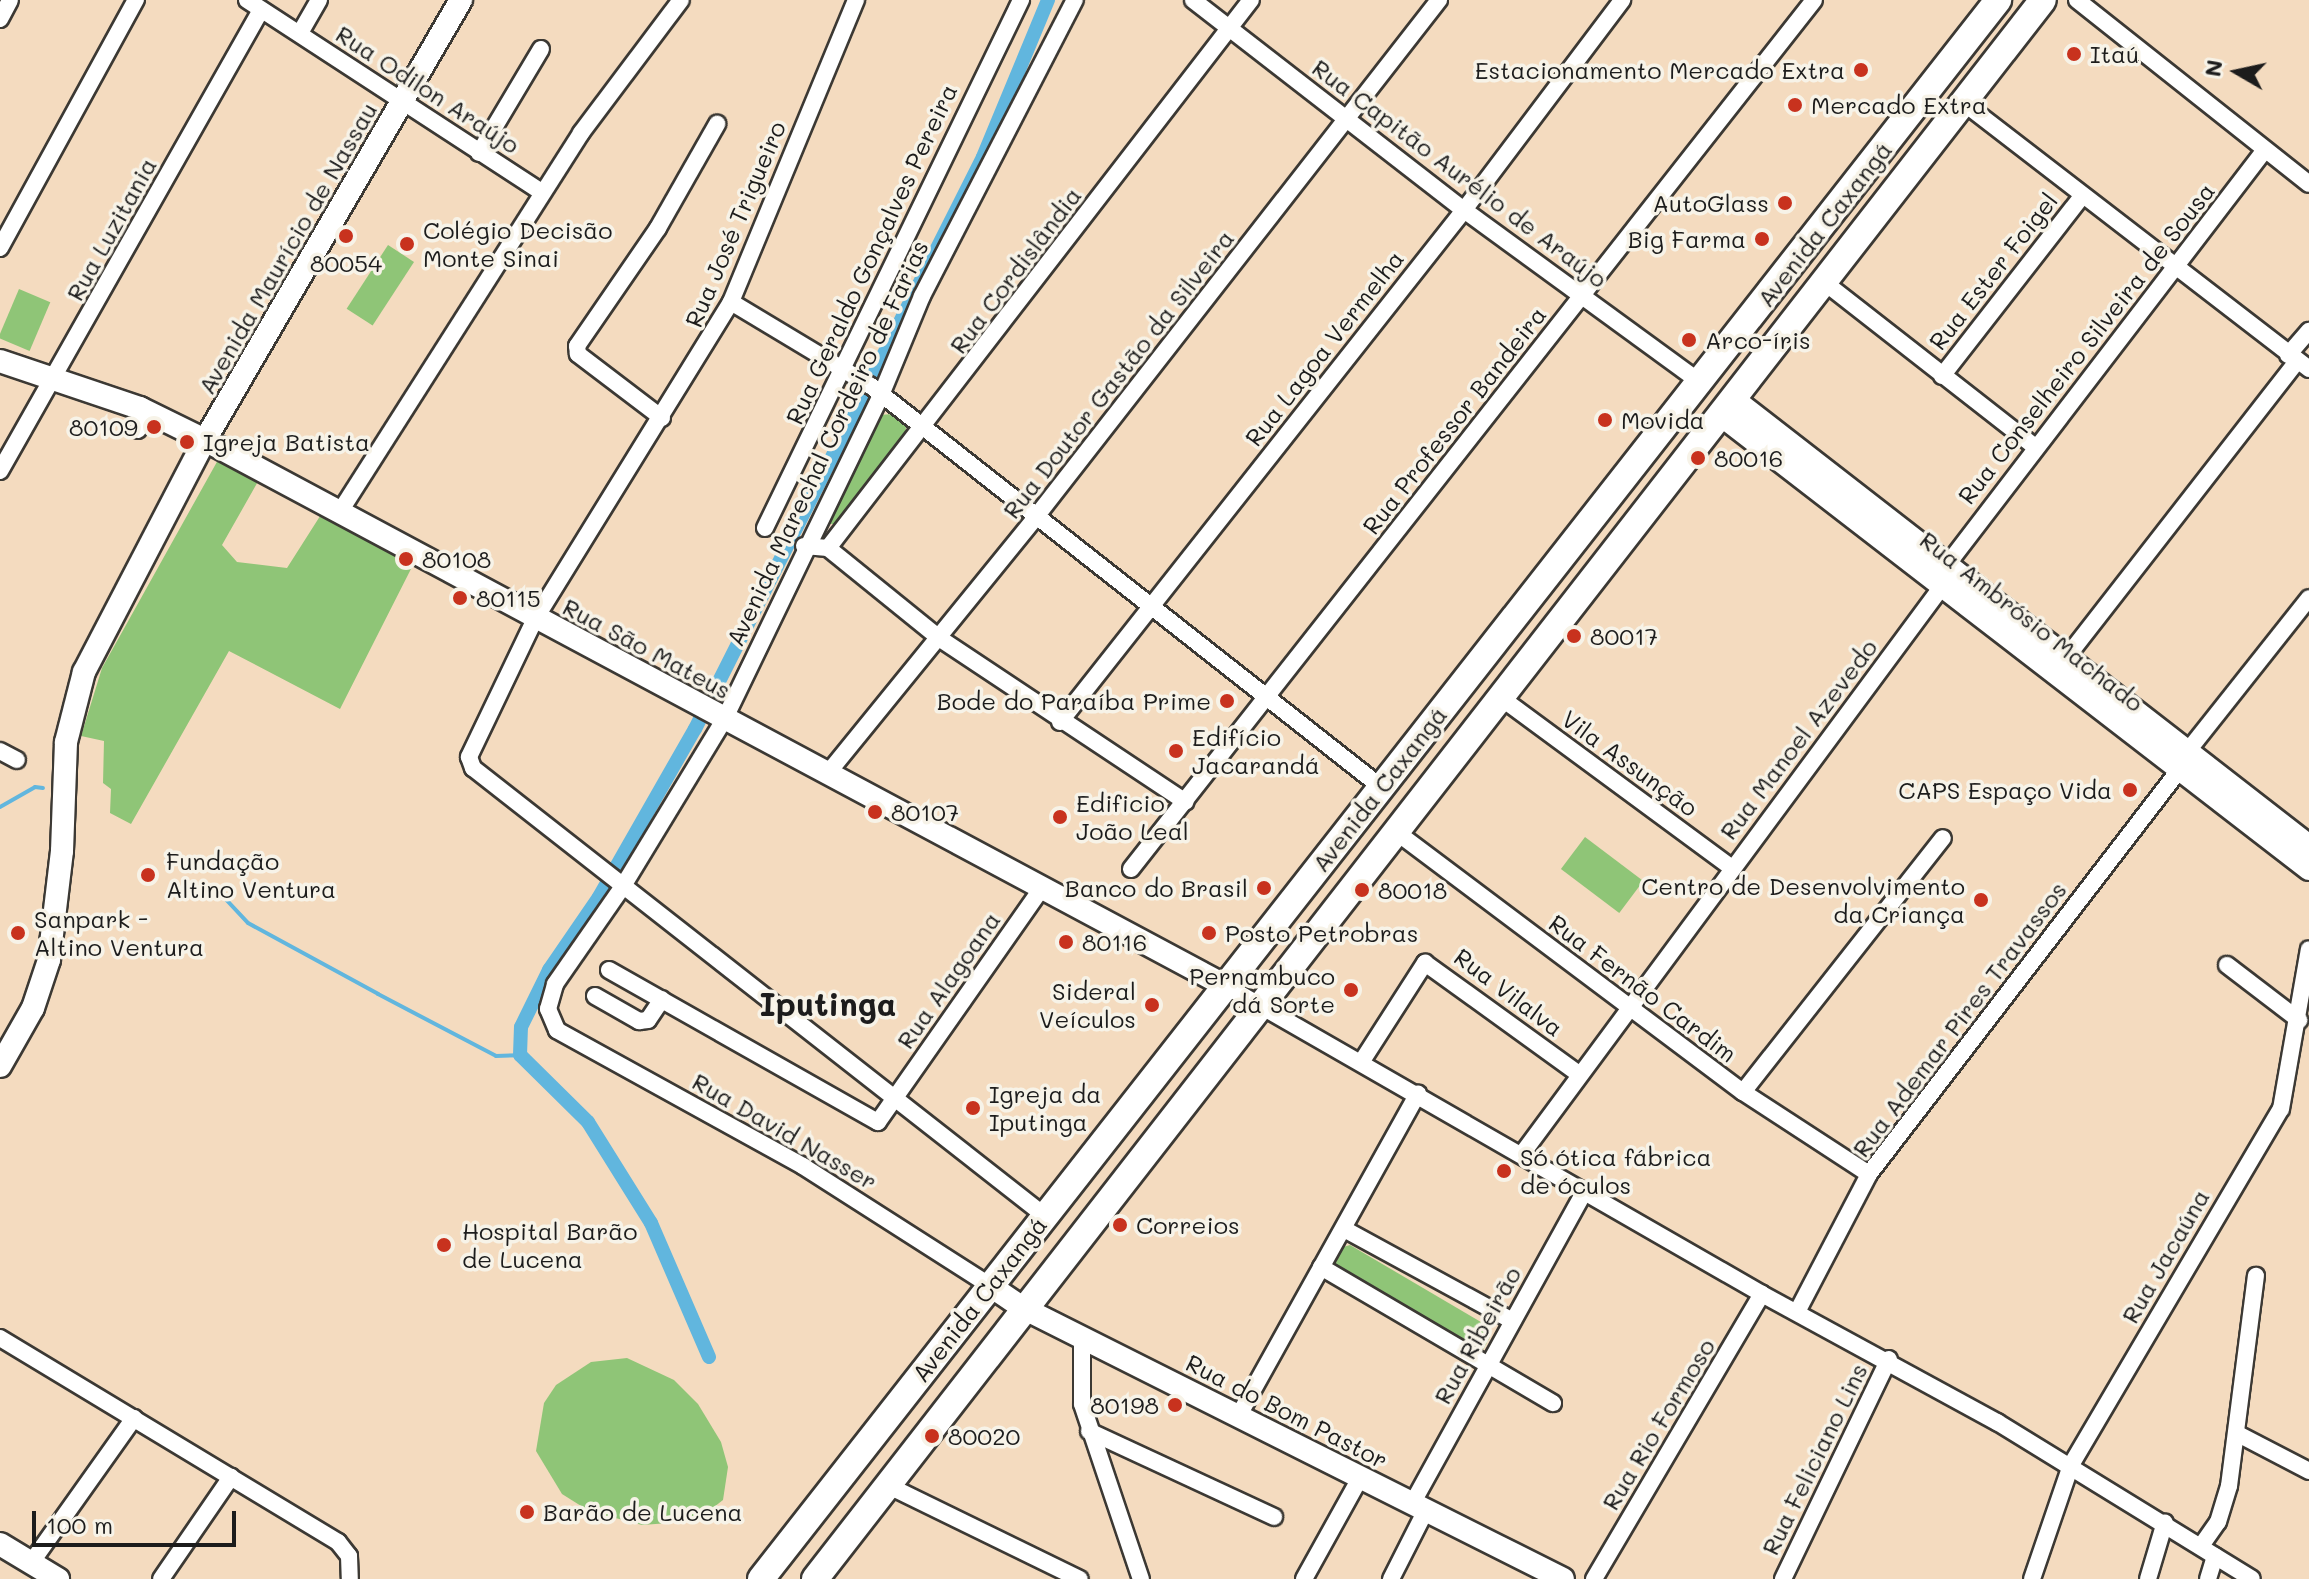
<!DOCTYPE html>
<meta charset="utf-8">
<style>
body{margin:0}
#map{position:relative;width:2309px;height:1579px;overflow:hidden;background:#f4dbbf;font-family:Mali,sans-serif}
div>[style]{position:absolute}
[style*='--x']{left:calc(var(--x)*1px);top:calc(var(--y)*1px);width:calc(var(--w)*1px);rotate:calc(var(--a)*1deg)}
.green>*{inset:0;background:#8fc577;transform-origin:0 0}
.stream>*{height:4px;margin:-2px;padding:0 2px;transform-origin:2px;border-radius:2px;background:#61b6de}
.canal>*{height:14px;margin:-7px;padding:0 7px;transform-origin:7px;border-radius:7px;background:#61b6de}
.roads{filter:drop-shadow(2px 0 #3c3934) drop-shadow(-2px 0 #3c3934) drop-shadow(0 2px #3c3934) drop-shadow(0 -2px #3c3934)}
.street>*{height:16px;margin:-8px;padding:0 8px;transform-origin:8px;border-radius:8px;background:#fff}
.secondary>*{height:22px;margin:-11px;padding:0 11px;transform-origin:11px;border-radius:11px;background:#fff}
.primary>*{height:26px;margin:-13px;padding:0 13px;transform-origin:13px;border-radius:13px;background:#fff}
.dots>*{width:22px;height:22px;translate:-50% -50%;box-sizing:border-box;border:4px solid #f7f3e8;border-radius:50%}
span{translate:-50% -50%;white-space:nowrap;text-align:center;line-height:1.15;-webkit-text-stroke:7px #f7f3e8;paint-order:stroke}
.poi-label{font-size:24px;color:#1c1c1c}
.left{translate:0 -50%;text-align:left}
.right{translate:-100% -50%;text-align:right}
.street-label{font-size:24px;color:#1c1c1c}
.district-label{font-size:32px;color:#1c1c1c;font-weight:700}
.north{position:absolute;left:2197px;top:32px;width:80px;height:80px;-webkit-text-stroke:6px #f7f3e8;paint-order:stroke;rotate:279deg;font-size:22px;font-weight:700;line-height:32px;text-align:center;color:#1c1c1c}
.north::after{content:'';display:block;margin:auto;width:28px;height:36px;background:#1c1c1c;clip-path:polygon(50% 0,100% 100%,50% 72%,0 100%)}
.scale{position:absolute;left:32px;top:1511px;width:204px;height:36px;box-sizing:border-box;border:4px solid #1c1c1c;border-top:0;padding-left:10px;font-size:24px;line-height:28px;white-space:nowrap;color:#1c1c1c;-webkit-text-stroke:6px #f7f3e8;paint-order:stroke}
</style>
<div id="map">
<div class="green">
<i style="left:388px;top:245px;width:31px;height:76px;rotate:33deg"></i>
<i style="left:19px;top:289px;width:34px;height:53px;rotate:23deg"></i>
<i style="clip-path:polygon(892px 414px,906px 426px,905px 439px,835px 524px,829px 524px,880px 415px)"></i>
<i style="clip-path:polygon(218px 460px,260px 478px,222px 545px,237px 562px,287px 568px,322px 513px,414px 563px,340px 709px,229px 651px,131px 824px,110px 813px,111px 789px,103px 783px,104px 741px,81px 736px,102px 668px)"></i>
<i style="left:1585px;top:837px;width:73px;height:40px;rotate:37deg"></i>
<i style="clip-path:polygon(1350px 1245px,1486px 1325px,1490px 1337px,1484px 1348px,1478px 1353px,1334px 1267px,1343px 1247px)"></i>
<i style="clip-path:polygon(627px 1358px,674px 1380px,698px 1404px,721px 1442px,728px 1467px,723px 1500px,696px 1521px,642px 1525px,589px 1511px,562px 1494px,536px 1451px,544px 1403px,556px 1385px,591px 1362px)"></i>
</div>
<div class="stream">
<i style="--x:0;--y:807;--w:40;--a:-29.7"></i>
<i style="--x:35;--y:787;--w:8;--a:7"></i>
<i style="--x:219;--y:892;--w:42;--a:46.9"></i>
<i style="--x:248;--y:923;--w:148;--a:28.6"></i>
<i style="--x:378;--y:994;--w:133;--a:27.7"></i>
<i style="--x:496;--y:1056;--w:24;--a:-2"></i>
</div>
<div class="canal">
<i style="--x:709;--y:1357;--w:146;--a:-113.4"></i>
<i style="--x:651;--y:1223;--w:119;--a:-122"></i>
<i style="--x:588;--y:1122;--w:95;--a:-135.4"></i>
<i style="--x:520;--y:1055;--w:28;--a:-88"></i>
<i style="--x:521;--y:1027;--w:64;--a:-63.8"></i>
<i style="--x:549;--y:970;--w:88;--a:-55.6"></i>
<i style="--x:599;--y:897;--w:193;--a:-60.3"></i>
<i style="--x:695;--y:729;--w:640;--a:-63.27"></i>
<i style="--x:983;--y:157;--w:170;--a:-67.5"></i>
</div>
<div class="roads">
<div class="street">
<i style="--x:247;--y:0;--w:352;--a:33.1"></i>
<i style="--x:856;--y:0;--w:327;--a:112.5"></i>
<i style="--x:731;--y:302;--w:373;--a:121.7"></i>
<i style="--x:535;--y:619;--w:153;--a:115.6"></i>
<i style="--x:469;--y:757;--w:12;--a:70"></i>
<i style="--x:473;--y:768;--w:725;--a:38.06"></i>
<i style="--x:1193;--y:0;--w:343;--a:37.8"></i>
<i style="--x:1464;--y:210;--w:292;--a:36.1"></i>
<i style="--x:2077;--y:0;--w:296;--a:38.4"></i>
<i style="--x:0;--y:19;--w:21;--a:-62"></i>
<i style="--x:300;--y:33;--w:38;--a:-60"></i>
<i style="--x:1960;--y:100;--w:441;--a:37.6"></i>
<i style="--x:479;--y:153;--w:121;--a:-59.2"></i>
<i style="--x:0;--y:248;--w:283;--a:-61.3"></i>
<i style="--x:1824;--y:282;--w:268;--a:38"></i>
<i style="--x:731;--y:302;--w:163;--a:31"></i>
<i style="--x:871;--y:386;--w:649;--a:38.18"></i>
<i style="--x:2288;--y:355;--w:32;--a:-49"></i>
<i style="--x:1942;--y:376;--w:228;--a:-52.1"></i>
<i style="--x:662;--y:418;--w:106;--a:-142.7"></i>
<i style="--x:578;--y:354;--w:8;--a:-97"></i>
<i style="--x:577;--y:346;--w:143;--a:-55.5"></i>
<i style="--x:658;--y:228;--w:120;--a:-60.4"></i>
<i style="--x:138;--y:430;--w:21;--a:-59"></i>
<i style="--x:0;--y:471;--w:530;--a:-60.48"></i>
<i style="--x:341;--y:510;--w:447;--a:-57.5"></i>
<i style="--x:581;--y:133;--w:166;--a:-53.1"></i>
<i style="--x:765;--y:528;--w:587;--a:-64.13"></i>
<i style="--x:804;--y:546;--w:24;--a:5"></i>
<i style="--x:828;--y:548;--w:692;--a:-52.34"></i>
<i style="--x:828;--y:548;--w:143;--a:39"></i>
<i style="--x:939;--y:638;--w:296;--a:33.6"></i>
<i style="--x:1947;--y:565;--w:521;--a:-52.56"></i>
<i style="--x:2066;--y:658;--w:376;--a:-52.1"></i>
<i style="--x:1500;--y:697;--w:288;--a:36.4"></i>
<i style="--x:1060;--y:722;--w:652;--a:-51.72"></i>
<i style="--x:1464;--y:210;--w:263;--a:-53"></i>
<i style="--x:0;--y:751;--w:19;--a:28"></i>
<i style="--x:2187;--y:752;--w:196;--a:-51.6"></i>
<i style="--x:828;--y:773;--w:328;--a:-50.9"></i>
<i style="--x:1035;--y:518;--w:657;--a:-52.05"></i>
<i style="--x:1395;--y:831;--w:435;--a:36.9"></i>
<i style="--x:1743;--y:1092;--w:150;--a:33.1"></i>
<i style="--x:1131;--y:869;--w:1105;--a:-51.83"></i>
<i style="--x:2227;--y:965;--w:91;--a:37.4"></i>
<i style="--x:609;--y:970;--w:309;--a:29.5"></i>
<i style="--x:878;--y:1122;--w:284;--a:-55"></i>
<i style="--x:1226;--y:986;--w:618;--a:29.88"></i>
<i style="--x:1762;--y:1294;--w:268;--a:28.6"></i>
<i style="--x:1997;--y:1422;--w:299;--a:31.6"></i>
<i style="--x:595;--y:996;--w:51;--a:29.6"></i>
<i style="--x:639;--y:1021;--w:9;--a:-6"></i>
<i style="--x:648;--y:1020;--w:25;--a:-56"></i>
<i style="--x:1362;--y:1061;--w:117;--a:-57.3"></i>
<i style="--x:1425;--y:963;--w:190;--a:35.8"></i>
<i style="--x:1743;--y:1092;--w:323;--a:-51.8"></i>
<i style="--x:1522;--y:1154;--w:708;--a:-53.5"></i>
<i style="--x:1344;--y:1229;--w:192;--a:28.6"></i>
<i style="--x:1321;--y:1267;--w:269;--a:30.4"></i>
<i style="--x:989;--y:1285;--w:221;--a:-147.4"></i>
<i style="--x:803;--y:1166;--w:281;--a:-151.1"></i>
<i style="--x:557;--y:1030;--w:23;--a:-113"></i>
<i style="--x:548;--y:1009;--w:26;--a:-74"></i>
<i style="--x:555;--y:984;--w:119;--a:-55.2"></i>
<i style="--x:623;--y:886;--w:197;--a:-58.7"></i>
<i style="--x:725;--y:718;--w:359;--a:-64.2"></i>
<i style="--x:881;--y:395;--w:107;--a:-67.5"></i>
<i style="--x:922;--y:296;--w:333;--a:-62.7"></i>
<i style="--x:1797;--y:1312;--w:156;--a:-62.4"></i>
<i style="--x:1869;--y:1174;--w:511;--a:-52.48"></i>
<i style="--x:1082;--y:1337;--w:67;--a:90"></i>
<i style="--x:1082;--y:1404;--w:185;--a:71.4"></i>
<i style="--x:0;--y:1338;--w:395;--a:31.1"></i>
<i style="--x:338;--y:1542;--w:18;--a:52"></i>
<i style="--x:349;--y:1556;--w:23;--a:88"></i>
<i style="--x:1239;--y:1415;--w:368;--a:-60.9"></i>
<i style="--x:1089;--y:1431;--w:204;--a:24.9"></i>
<i style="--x:2238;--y:1434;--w:80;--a:27.5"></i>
<i style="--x:889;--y:1486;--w:212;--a:26"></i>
<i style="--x:1412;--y:1504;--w:358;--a:-61.1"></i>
<i style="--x:2201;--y:1546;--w:29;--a:-55"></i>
<i style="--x:2218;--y:1522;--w:38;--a:-73"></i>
<i style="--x:2229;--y:1486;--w:212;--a:-82.7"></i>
<i style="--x:31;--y:1563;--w:178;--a:-54.6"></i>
<i style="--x:161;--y:1579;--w:124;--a:-55.5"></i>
<i style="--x:1304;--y:1579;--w:118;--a:-61"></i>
<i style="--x:1391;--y:1579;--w:77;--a:-63.1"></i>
<i style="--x:1594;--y:1579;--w:331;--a:-59.5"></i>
<i style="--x:1783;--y:1579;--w:244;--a:-64.3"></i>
<i style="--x:2032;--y:1579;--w:120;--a:-71.1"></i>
<i style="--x:2071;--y:1465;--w:413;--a:-59.5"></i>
<i style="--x:2281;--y:1109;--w:162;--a:-80.1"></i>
<i style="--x:2148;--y:1579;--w:59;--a:-73.4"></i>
<i style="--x:2208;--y:1579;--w:24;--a:-73"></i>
</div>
<div class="secondary">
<i style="--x:0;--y:361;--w:148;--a:18.6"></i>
<i style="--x:140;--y:408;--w:72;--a:26.2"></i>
<i style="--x:205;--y:440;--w:1158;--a:28.14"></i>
<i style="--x:1733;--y:399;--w:729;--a:37.81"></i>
<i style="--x:1721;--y:415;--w:743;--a:37.67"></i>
<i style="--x:0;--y:1066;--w:67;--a:-60.4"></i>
<i style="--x:33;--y:1008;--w:51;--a:-71.6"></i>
<i style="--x:49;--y:960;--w:110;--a:-83.2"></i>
<i style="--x:62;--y:851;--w:109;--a:-87.9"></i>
<i style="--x:66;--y:742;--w:72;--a:-75.6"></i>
<i style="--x:84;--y:672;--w:262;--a:-62.5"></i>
<i style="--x:205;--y:440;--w:509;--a:-59.81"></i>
<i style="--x:989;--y:1285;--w:41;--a:34.1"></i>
<i style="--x:1023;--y:1308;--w:604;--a:26.65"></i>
<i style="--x:0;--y:1544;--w:68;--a:31.1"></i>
</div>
<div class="primary">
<i style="--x:761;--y:1579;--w:2006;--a:-51.92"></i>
<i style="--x:815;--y:1579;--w:2000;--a:-52.13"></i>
</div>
</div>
<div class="dots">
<i style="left:2074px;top:54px;background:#c8321e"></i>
<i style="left:1861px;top:70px;background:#c8321e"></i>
<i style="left:1795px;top:105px;background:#c8321e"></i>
<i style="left:1785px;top:203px;background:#c8321e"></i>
<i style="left:346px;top:236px;background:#c8321e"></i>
<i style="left:1762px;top:239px;background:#c8321e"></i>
<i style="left:407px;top:244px;background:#c8321e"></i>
<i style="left:1689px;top:340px;background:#c8321e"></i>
<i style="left:1605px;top:420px;background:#c8321e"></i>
<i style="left:154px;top:427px;background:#c8321e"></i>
<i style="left:187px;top:442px;background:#c8321e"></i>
<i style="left:1698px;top:458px;background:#c8321e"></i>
<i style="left:406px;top:559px;background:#c8321e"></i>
<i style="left:460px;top:598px;background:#c8321e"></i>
<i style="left:1574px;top:636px;background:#c8321e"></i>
<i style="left:1227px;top:701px;background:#c8321e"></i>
<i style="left:1176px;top:751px;background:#c8321e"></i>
<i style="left:2130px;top:790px;background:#c8321e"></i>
<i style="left:875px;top:812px;background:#c8321e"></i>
<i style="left:1060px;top:817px;background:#c8321e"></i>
<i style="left:148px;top:875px;background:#c8321e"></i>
<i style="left:1264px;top:888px;background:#c8321e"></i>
<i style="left:1362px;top:890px;background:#c8321e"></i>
<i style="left:1981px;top:900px;background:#c8321e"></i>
<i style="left:18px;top:933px;background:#c8321e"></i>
<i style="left:1209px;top:933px;background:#c8321e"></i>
<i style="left:1066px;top:942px;background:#c8321e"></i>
<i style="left:1351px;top:990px;background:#c8321e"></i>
<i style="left:1152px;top:1005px;background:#c8321e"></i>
<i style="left:973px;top:1108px;background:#c8321e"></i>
<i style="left:1504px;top:1171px;background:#c8321e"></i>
<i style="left:1120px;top:1225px;background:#c8321e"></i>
<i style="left:444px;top:1245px;background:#c8321e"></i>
<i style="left:1175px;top:1405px;background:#c8321e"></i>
<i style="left:932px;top:1436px;background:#c8321e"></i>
<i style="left:527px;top:1512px;background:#c8321e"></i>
</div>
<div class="poi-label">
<span class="left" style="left:2090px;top:54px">Itaú</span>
<span class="right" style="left:1845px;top:70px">Estacionamento Mercado Extra</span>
<span class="left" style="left:1811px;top:105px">Mercado Extra</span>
<span class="right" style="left:1769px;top:203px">AutoGlass</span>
<span class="left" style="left:423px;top:244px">Colégio Decisão<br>Monte Sinai</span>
<span class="right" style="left:1746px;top:239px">Big Farma</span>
<span style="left:346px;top:263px">80054</span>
<span class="left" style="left:1705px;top:340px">Arco-íris</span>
<span class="left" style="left:1621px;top:420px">Movida</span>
<span class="right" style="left:138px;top:427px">80109</span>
<span class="left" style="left:203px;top:442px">Igreja Batista</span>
<span class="left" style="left:1714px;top:458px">80016</span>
<span class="left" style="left:422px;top:559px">80108</span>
<span class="left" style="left:476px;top:598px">80115</span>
<span class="left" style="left:1590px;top:636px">80017</span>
<span class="right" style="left:1211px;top:701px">Bode do Paraíba Prime</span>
<span class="left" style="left:1192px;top:751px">Edifício<br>Jacarandá</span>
<span class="right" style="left:2112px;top:790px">CAPS Espaço Vida</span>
<span class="left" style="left:1076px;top:817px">Edificio<br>João Leal</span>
<span class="left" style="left:891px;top:812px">80107</span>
<span class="left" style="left:166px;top:875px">Fundação<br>Altino Ventura</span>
<span class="right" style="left:1965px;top:900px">Centro de Desenvolvimento<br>da Criança</span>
<span class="right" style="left:1248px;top:888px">Banco do Brasil</span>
<span class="left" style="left:1378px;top:890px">80018</span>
<span class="left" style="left:34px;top:933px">Sanpark -<br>Altino Ventura</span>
<span class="left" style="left:1225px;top:933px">Posto Petrobras</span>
<span class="left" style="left:1082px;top:942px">80116</span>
<span class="right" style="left:1335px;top:990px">Pernambuco<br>dá Sorte</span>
<span class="right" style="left:1136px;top:1005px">Sideral<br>Veículos</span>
<span class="left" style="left:989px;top:1108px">Igreja da<br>Iputinga</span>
<span class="left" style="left:1520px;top:1171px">Só ótica fábrica<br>de óculos</span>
<span class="left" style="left:1136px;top:1225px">Correios</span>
<span class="left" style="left:462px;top:1245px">Hospital Barão<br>de Lucena</span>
<span class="right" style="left:1159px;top:1405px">80198</span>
<span class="left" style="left:948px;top:1436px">80020</span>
<span class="left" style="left:543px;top:1512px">Barão de Lucena</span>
</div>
<div class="street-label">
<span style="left:428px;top:89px;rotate:33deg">Rua Odilon Araújo</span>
<span style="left:1460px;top:173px;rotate:37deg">Rua Capitão Aurélio de Araújo</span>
<span style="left:735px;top:224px;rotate:-67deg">Rua José Trigueiro</span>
<span style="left:1824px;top:224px;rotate:-52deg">Avenida Caxangá</span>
<span style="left:111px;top:229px;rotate:-61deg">Rua Luzitania</span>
<span style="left:287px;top:248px;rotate:-60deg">Avenida Maurício de Nassau</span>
<span style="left:871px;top:254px;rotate:-65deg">Rua Geraldo Gonçalves Pereira</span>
<span style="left:1015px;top:270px;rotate:-53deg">Rua Cordislândia</span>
<span style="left:1993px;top:271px;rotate:-52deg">Rua Ester Foigel</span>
<span style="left:2086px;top:343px;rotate:-52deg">Rua Conselheiro Silveira de Sousa</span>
<span style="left:1324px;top:348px;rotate:-52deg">Rua Lagoa Vermelha</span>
<span style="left:1118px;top:374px;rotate:-52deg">Rua Doutor Gastão da Silveira</span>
<span style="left:1454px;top:420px;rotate:-52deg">Rua Professor Bandeira</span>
<span style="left:827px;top:443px;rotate:-65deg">Avenida Marechal Cordeiro de Farias</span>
<span style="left:2032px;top:621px;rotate:38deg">Rua Ambrósio Machado</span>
<span style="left:647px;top:648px;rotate:28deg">Rua São Mateus</span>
<span style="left:1798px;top:739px;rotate:-53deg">Rua Manoel Azevedo</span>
<span style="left:1630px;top:763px;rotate:36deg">Vila Assunção</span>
<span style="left:1379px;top:789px;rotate:-52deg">Avenida Caxangá</span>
<span style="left:948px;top:980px;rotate:-55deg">Rua Alagoana</span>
<span style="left:1643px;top:988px;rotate:37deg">Rua Fernão Cardim</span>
<span style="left:1509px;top:992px;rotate:37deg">Rua Vilalva</span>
<span style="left:1959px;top:1019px;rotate:-53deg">Rua Ademar Pires Travassos</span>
<span style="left:785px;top:1131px;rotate:30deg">Rua David Nasser</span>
<span style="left:2165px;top:1256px;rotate:-60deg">Rua Jacaúna</span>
<span style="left:979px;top:1299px;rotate:-52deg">Avenida Caxangá</span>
<span style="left:1477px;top:1335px;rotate:-61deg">Rua Ribeirão</span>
<span style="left:1287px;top:1411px;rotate:27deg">Rua do Bom Pastor</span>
<span style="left:1658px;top:1424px;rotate:-59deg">Rua Rio Formoso</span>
<span style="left:1814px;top:1459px;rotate:-64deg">Rua Feliciano Lins</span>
</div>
<div class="district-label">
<span style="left:828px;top:1003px">Iputinga</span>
</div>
<div class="north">N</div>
<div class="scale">100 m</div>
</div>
